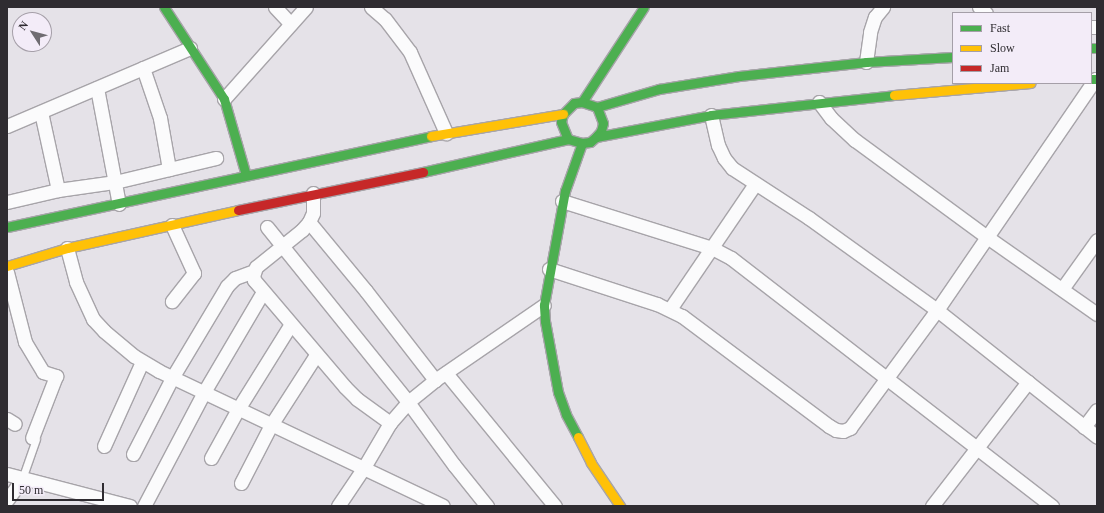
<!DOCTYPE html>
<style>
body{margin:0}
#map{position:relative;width:1104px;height:513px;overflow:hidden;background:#e5e2e8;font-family:Georgia,serif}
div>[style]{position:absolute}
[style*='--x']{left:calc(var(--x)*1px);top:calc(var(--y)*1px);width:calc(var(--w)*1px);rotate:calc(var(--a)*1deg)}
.roads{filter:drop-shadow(1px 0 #a7a4a9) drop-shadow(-1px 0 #a7a4a9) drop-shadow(0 1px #a7a4a9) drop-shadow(0 -1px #a7a4a9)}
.lane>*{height:7px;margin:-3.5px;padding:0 3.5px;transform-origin:3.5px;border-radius:3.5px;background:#fbfbfc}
.street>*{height:13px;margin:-6.5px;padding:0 6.5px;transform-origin:6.5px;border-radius:6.5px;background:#fbfbfc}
.fast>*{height:9px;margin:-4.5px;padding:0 4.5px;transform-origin:4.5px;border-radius:4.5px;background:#4caf50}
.slow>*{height:9px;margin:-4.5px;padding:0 4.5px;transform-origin:4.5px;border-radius:4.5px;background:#ffc107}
.jam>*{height:9px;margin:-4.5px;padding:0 4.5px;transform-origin:4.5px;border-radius:4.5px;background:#c62828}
span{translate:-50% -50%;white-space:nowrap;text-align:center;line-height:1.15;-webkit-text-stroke:3px #f3ecf8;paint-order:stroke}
.frame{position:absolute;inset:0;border:8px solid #2f2c31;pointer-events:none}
.legend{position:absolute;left:952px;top:12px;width:140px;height:72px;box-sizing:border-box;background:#f3ecf8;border:1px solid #a59fa8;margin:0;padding:5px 7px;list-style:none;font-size:12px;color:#2f2c31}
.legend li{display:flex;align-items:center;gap:8px;height:20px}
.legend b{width:20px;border:1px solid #a59fa8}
.north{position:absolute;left:12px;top:12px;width:40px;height:40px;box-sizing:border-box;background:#f3ecf8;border:1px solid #a59fa8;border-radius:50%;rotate:306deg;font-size:11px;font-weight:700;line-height:16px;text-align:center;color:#2f2c31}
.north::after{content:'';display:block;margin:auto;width:14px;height:18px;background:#6f6c71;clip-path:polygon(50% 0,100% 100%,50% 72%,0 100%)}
.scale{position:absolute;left:12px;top:483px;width:92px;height:18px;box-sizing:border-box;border:2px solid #2f2c31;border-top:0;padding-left:5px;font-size:12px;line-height:14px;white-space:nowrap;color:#2f2c31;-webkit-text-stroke:3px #f3ecf8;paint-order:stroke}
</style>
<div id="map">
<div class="roads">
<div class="lane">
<i style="--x:22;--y:479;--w:42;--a:-70.7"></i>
</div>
<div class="street">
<i style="--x:275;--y:7;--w:23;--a:47"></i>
<i style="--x:371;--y:7;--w:18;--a:41"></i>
<i style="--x:385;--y:19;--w:41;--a:52.9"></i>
<i style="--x:410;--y:52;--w:89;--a:66"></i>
<i style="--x:979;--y:7;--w:9;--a:41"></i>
<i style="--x:1091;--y:27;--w:6;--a:0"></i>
<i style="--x:866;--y:62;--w:30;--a:-82"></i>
<i style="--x:870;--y:32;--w:16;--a:-72"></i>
<i style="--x:875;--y:17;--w:13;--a:-51"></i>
<i style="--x:143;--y:68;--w:53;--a:71.2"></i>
<i style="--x:160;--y:118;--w:52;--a:80"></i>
<i style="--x:97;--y:88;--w:118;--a:79.3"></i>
<i style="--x:224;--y:99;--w:123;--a:-48.3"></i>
<i style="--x:819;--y:102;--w:20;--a:53"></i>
<i style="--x:831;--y:118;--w:33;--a:43"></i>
<i style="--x:855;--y:140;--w:164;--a:36.3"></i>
<i style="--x:987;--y:237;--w:134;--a:35"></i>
<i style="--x:41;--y:112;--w:80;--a:77.7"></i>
<i style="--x:711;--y:115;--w:31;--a:77"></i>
<i style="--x:718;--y:145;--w:14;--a:65"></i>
<i style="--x:724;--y:158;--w:13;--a:51"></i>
<i style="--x:732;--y:168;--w:92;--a:33"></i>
<i style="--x:809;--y:218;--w:158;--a:35.7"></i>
<i style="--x:937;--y:310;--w:204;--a:38.4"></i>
<i style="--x:7;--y:126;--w:199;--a:-23.1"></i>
<i style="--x:313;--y:193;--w:20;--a:90"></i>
<i style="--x:313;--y:213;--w:10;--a:114"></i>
<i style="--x:309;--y:222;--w:11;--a:131"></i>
<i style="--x:302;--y:230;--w:59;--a:141.2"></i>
<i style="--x:256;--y:267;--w:9;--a:108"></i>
<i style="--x:253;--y:276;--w:4;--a:76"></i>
<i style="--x:254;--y:280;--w:140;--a:49.6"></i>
<i style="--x:345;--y:387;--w:17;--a:45"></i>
<i style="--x:357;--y:399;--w:41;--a:36"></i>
<i style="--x:562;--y:201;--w:157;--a:17.4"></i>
<i style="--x:712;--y:248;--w:21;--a:28"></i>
<i style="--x:731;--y:258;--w:406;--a:37.7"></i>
<i style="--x:7;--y:202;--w:52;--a:-13.2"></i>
<i style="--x:58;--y:190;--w:58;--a:-8"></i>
<i style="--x:115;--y:182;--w:104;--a:-13.4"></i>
<i style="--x:309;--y:222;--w:89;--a:50.4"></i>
<i style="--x:366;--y:291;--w:113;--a:52.2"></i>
<i style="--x:172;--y:225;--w:53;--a:65.4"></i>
<i style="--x:194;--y:273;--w:36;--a:128"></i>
<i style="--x:267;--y:227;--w:225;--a:51.1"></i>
<i style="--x:408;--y:402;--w:78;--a:53.9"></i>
<i style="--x:454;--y:465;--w:53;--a:51.2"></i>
<i style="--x:67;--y:248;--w:35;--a:75"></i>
<i style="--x:76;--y:282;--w:41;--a:65.3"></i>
<i style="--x:93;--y:319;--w:16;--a:47"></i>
<i style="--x:104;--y:331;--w:39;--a:40"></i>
<i style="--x:134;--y:356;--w:29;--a:31"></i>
<i style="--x:159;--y:371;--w:314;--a:25.4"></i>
<i style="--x:549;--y:269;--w:114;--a:18"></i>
<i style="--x:657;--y:304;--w:28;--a:26"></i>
<i style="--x:682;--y:316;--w:184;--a:36.8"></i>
<i style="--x:829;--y:426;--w:8;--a:30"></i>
<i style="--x:836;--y:430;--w:7;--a:8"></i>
<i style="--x:843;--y:431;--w:8;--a:-23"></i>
<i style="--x:850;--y:428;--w:147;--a:-53.6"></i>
<i style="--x:937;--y:310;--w:280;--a:-55.6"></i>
<i style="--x:7;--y:272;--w:72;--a:75.6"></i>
<i style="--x:25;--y:342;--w:35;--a:59"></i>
<i style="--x:43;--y:372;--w:14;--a:17"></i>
<i style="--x:56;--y:376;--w:66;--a:111.2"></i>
<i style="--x:1062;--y:289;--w:60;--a:-54.5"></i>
<i style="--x:670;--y:309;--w:151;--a:-55.8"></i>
<i style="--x:446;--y:373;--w:172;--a:50.7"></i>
<i style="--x:7;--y:419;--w:9;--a:32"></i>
<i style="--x:1084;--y:427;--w:21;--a:-53"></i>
<i style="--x:104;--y:446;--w:92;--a:-65.7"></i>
<i style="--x:133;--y:454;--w:85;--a:-62.8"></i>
<i style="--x:172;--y:378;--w:107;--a:-59.1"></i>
<i style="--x:227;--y:286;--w:11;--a:-45"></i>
<i style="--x:235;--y:278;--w:20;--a:-20"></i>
<i style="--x:211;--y:458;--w:56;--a:-61.1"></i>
<i style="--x:238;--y:409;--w:100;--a:-58.1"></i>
<i style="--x:7;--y:474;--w:127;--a:14.6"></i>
<i style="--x:241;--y:483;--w:65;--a:-62.7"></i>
<i style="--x:271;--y:425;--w:83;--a:-57.3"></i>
<i style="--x:7;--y:500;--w:26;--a:-54"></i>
<i style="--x:144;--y:506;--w:129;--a:-62.2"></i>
<i style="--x:204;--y:392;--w:116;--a:-59.5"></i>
<i style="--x:338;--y:506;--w:45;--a:-56"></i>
<i style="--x:363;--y:469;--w:53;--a:-59.6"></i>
<i style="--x:390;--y:423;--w:28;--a:-49"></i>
<i style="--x:408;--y:402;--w:35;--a:-39"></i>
<i style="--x:435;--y:380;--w:132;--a:-34.5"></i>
<i style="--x:932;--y:506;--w:157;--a:-52.3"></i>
</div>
<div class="fast">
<i style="--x:164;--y:7;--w:110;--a:56.9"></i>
<i style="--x:224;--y:99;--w:79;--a:73.9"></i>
<i style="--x:1091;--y:48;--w:6;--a:0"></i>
<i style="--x:1091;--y:79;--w:6;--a:0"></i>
<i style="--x:582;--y:102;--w:113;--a:-56.9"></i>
<i style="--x:597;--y:107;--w:65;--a:-16.2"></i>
<i style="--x:659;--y:89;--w:81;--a:-9.2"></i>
<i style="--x:739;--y:76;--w:128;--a:-6.3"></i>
<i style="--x:866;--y:62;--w:87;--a:-3.3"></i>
<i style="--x:596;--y:137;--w:8;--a:-50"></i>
<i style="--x:601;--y:131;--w:8;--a:-76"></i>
<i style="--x:603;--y:123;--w:17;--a:-111"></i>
<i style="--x:597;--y:107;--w:16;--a:-162"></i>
<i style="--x:582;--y:102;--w:8;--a:173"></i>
<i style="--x:574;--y:103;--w:16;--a:135"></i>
<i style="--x:563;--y:114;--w:8;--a:104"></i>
<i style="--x:561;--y:122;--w:18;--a:68"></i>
<i style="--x:568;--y:139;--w:15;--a:16"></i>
<i style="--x:582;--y:143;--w:8;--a:-7"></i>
<i style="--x:590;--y:142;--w:8;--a:-40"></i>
<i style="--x:596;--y:137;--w:117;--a:-10.8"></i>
<i style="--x:711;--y:115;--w:184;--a:-6.2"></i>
<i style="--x:423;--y:172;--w:149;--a:-12.8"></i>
<i style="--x:7;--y:227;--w:434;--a:-12.1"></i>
<i style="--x:578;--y:437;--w:26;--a:-118"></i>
<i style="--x:566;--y:414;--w:23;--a:-110"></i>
<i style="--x:558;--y:392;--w:72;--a:-100.4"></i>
<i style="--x:545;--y:321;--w:16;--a:-94"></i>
<i style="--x:544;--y:305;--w:116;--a:-79.6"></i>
<i style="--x:565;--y:191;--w:51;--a:-70.5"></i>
</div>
<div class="slow">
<i style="--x:894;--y:95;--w:137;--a:-5"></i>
<i style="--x:431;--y:136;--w:134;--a:-9.5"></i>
<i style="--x:7;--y:266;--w:63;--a:-16.7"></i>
<i style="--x:67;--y:248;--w:175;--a:-12.5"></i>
<i style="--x:578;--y:437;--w:29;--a:63"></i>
<i style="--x:591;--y:463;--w:52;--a:56"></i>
</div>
<div class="jam">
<i style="--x:238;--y:210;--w:189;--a:-11.6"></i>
</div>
</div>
<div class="frame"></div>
<ul class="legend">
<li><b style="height:5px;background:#4caf50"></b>Fast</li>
<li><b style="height:5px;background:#ffc107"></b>Slow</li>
<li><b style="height:5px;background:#c62828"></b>Jam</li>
</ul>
<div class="north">N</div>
<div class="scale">50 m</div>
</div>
